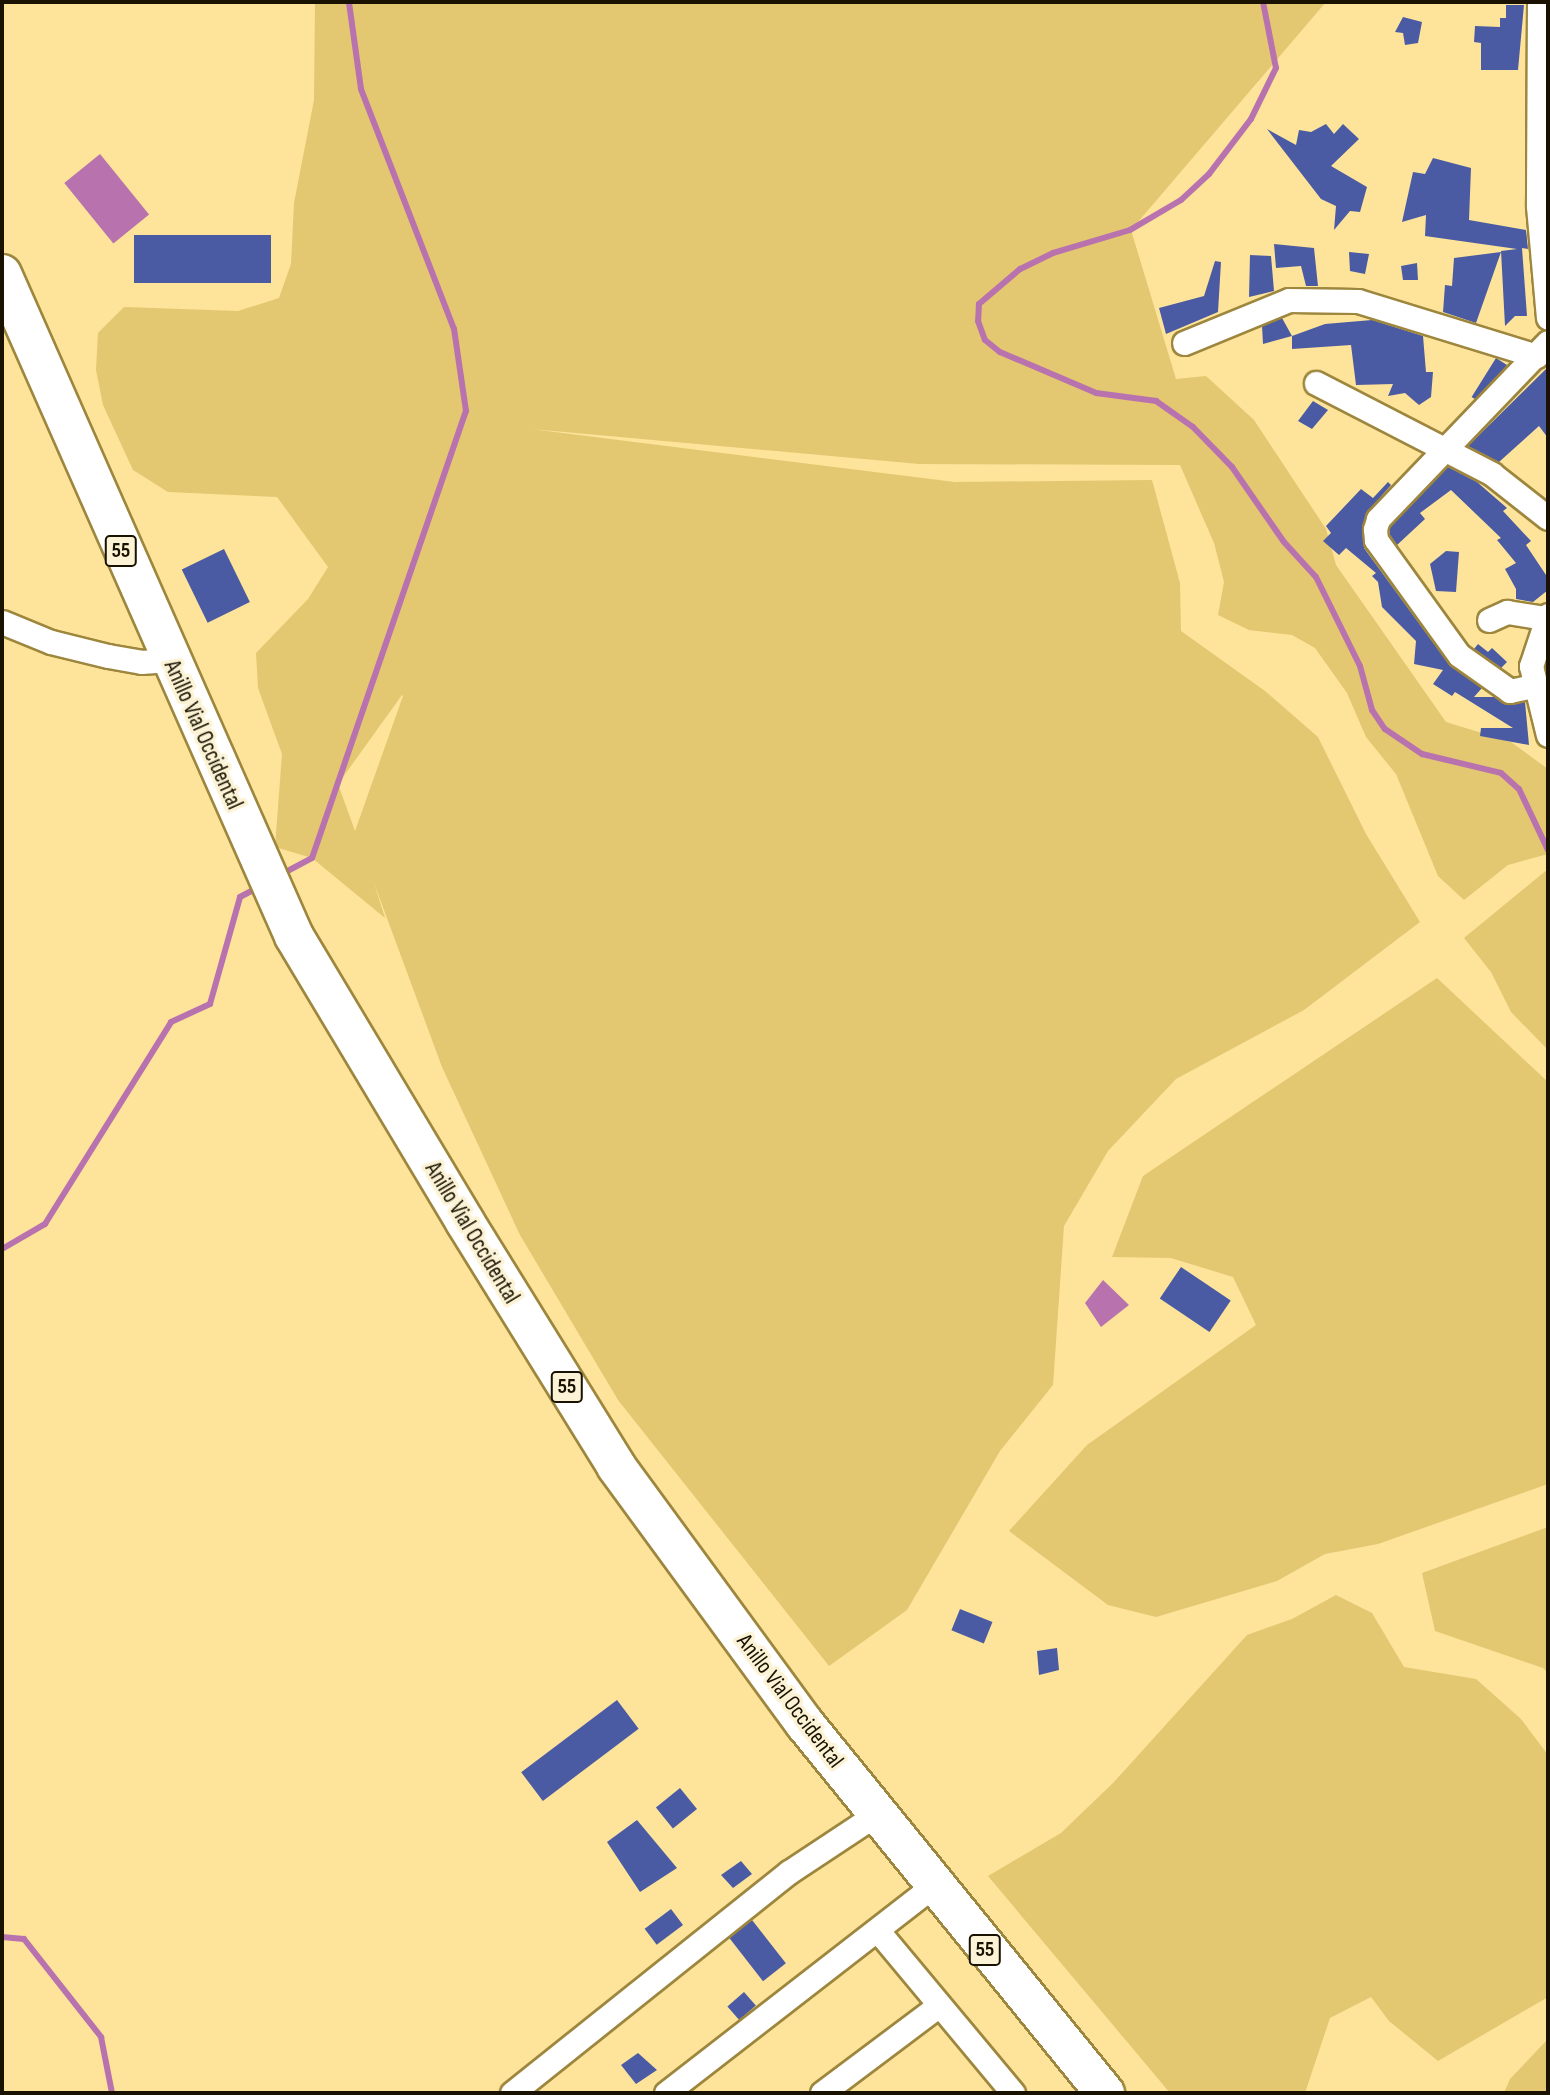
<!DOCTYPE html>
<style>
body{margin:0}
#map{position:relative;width:1550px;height:2095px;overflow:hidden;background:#fde49a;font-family:"Sofia Sans Condensed",sans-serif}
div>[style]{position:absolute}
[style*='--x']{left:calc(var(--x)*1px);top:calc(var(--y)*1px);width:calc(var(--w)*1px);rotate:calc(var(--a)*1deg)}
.green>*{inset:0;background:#e3c771}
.water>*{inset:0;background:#b873af;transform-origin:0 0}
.stream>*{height:6px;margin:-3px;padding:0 3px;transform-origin:3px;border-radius:3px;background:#b873af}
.building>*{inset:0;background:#4b5ba3;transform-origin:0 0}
.roads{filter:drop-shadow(2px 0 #9d863d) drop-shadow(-2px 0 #9d863d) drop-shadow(0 2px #9d863d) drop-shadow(0 -2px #9d863d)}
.street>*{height:23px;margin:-11.5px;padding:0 11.5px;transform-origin:11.5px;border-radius:11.5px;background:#fff}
.highway>*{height:38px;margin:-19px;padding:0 19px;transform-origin:19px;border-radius:19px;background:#fff}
span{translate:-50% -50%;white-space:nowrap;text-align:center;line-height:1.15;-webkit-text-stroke:7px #fcf3d6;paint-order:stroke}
.shield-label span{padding:2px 5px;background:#fcf3d6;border:2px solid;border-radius:5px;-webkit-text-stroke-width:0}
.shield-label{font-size:21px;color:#191200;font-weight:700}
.street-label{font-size:23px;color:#191200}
.frame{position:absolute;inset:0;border:4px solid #191200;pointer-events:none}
</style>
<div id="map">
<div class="green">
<i style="clip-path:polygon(evenodd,315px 2px,1326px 2px,1131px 230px,1176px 379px,1206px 376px,1254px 420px,1326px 529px,1336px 565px,1446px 722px,1511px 742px,1548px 769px,1548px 854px,1508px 865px,1464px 900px,1438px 876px,1396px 774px,1366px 737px,1347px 693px,1315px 648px,1292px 635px,1249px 630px,1218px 615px,1224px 582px,1214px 543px,1180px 465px,919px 464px,531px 429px,955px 482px,1152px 480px,1180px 583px,1181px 631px,1265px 691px,1318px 737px,1366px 834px,1420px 922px,1304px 1010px,1176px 1079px,1108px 1151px,1064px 1226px,1053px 1385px,1000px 1451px,907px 1610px,829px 1666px,618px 1400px,520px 1235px,442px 1067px,374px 883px,385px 918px,312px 858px,275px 847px,282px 754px,258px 688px,256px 653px,308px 599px,328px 567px,277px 497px,168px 492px,133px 470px,103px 405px,96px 370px,98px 333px,124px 307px,238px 311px,279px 298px,291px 264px,294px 203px,314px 100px,315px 2px,402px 695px,403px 696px,355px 831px,338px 784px,402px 695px)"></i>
<i style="clip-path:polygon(1548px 869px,1548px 1050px,1511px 1012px,1491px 972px,1464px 938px)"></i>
<i style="clip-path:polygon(1437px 978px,1548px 1082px,1548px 1484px,1378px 1544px,1325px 1554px,1277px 1581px,1156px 1617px,1108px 1605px,1009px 1531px,1087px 1445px,1256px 1325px,1233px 1277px,1171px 1258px,1112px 1257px,1143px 1176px)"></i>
<i style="clip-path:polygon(1548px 1527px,1548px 1673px,1543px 1668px,1435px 1631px,1422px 1573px)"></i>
<i style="clip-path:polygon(1336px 1595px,1372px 1613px,1404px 1667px,1476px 1679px,1521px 1719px,1548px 1755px,1548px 1997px,1438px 2061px,1389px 2021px,1371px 1997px,1330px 2018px,1305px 2093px,1170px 2093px,988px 1876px,1061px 1833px,1114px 1782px,1247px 1635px,1292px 1619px)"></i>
<i style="clip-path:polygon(1548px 2039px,1548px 2093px,1504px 2093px,1510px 2079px)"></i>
</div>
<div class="water">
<i style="left:100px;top:154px;width:78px;height:46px;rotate:51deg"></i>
<i style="clip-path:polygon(1103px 1280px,1129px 1305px,1101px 1327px,1085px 1303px)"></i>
</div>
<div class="stream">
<i style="--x:1263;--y:2;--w:67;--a:78.9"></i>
<i style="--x:1276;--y:68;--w:57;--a:116.1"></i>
<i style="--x:1251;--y:119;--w:69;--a:127.4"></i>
<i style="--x:1209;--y:174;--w:38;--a:137"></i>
<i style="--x:1181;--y:200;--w:59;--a:149.5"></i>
<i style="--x:1130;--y:230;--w:80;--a:163.4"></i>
<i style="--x:1053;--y:253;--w:37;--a:154"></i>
<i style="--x:1020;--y:269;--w:54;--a:139.5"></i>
<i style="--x:979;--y:304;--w:17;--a:93"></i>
<i style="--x:978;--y:321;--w:20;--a:70"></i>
<i style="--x:985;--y:340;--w:19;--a:39"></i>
<i style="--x:1000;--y:352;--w:104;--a:23.1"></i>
<i style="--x:1096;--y:393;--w:61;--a:7.6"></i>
<i style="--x:1156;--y:401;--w:45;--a:35.1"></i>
<i style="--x:1193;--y:427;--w:56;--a:45.7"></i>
<i style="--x:1232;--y:467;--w:91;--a:55.3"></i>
<i style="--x:1284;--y:542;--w:47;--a:47.6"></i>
<i style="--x:1316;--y:577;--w:99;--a:63.7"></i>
<i style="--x:1360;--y:666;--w:46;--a:74.7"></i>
<i style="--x:1372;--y:710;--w:23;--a:56"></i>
<i style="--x:1385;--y:729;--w:45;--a:34"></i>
<i style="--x:1422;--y:754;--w:81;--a:13.5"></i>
<i style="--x:1501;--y:773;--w:24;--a:42"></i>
<i style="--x:1519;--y:789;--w:68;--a:64.6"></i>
<i style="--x:280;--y:875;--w:36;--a:-28"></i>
<i style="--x:312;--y:858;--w:473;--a:-71"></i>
<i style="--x:466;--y:411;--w:83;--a:-98.3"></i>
<i style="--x:454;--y:329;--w:257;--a:-111.2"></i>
<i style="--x:361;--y:89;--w:88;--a:-97.9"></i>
<i style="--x:2;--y:1249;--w:50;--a:-30.2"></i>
<i style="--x:45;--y:1224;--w:238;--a:-58"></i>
<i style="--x:171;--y:1022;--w:43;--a:-24.8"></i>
<i style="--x:210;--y:1004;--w:111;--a:-74.3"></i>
<i style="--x:240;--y:897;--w:21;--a:-28"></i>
<i style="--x:2;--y:1937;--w:22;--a:5"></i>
<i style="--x:24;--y:1939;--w:125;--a:51.8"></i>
<i style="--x:101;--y:2037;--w:57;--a:78.9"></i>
</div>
<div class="building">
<i style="clip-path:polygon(1506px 5px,1524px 5px,1518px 70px,1481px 70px,1481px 43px,1474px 42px,1475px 26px,1500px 27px,1500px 18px,1506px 18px)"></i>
<i style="clip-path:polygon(1403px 17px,1422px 22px,1418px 43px,1405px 45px,1403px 33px,1395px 32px)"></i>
<i style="clip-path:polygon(1326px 124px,1334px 134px,1343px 124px,1359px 139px,1331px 166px,1367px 187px,1360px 212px,1350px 211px,1334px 230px,1336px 206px,1321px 199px,1267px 129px,1296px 145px,1299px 130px,1311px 132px)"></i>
<i style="clip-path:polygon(1433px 158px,1471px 168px,1469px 220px,1526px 230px,1528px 249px,1522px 248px,1527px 316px,1515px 316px,1505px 326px,1501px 251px,1517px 249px,1425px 236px,1426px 215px,1402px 222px,1413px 172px,1425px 174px)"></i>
<i style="left:271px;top:235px;width:48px;height:137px;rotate:90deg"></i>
<i style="clip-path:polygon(1274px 244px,1314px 248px,1318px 286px,1306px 286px,1301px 266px,1276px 268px)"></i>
<i style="clip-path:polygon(1349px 252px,1369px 254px,1365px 274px,1350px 271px)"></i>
<i style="clip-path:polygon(1501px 252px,1476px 323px,1443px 312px,1445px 285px,1452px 286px,1454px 258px)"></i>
<i style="clip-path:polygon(1250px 255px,1271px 256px,1274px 291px,1249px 297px)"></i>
<i style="clip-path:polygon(1215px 261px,1221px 262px,1218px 312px,1166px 334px,1159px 308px,1204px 296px)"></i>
<i style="clip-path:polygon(1417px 263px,1418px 280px,1403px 280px,1401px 266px)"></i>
<i style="clip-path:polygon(1282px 318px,1292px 336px,1325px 324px,1372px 320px,1423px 336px,1426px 372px,1433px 372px,1431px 397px,1419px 405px,1405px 393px,1388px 396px,1393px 384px,1356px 385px,1351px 345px,1292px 349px,1292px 336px,1263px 344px,1262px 326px)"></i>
<i style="left:1496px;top:358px;width:13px;height:46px;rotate:32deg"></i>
<i style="clip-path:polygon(1548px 367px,1548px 438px,1539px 426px,1499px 462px,1468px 446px)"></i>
<i style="clip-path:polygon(1313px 401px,1328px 410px,1312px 429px,1298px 421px)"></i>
<i style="clip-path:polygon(1448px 467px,1477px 482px,1507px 508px,1503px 511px,1531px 541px,1526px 545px,1548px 578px,1548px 590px,1533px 602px,1516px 599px,1516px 589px,1505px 569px,1516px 563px,1497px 540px,1501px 538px,1451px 490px,1420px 513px,1425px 519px,1397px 545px,1390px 535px,1390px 526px)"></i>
<i style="clip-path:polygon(1388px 482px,1391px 485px,1365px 515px,1364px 548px,1448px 663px,1482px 688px,1474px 697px,1495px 697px,1508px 705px,1525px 702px,1529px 745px,1480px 736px,1481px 728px,1513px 728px,1455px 692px,1452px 696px,1433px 684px,1443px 670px,1414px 664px,1416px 641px,1382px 607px,1378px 582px,1372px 576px,1376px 573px,1346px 548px,1339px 555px,1323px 541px,1331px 533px,1326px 526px,1361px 489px,1373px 498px)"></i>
<i style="left:224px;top:549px;width:59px;height:47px;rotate:64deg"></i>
<i style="clip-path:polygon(1446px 551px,1459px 552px,1456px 592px,1436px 591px,1430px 564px)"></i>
<i style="clip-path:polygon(1478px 644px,1488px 652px,1492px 648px,1507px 662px,1501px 668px,1474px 649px)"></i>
<i style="left:1181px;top:1267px;width:60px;height:38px;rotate:34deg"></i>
<i style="left:960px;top:1609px;width:35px;height:23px;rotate:22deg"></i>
<i style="clip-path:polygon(1057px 1648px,1059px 1670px,1039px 1675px,1037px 1651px)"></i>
<i style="left:617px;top:1700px;width:36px;height:120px;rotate:53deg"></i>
<i style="left:680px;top:1788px;width:27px;height:31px;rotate:51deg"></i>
<i style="clip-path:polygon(637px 1820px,677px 1868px,640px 1892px,607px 1842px)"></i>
<i style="clip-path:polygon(741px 1861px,752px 1874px,733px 1888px,721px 1875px)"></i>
<i style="left:671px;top:1909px;width:20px;height:33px;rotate:53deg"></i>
<i style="left:752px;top:1920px;width:55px;height:29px;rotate:52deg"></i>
<i style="left:744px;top:1992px;width:18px;height:22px;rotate:49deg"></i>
<i style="clip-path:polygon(638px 2053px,657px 2070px,636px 2084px,621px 2065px)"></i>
</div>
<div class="roads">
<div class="street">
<i style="--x:1539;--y:2;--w:204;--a:90.3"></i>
<i style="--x:1538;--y:206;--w:112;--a:84.9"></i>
<i style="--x:1184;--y:343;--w:113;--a:-22.3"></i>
<i style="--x:1289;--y:300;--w:69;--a:0.8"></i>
<i style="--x:1358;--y:301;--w:187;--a:17.1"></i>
<i style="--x:1316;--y:383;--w:198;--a:27.3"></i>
<i style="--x:1492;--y:474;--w:71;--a:38.2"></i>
<i style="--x:1548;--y:615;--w:54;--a:108.4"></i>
<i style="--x:1531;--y:666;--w:71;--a:76.2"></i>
<i style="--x:1489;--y:620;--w:20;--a:-24"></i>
<i style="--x:1507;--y:612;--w:39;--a:9"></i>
<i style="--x:2;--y:622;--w:53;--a:22.2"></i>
<i style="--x:51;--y:642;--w:59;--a:13.8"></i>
<i style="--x:108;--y:656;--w:34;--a:10"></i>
<i style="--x:141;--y:662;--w:29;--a:-4"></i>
<i style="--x:1533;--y:686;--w:24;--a:168"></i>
<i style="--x:1510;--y:691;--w:62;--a:-144.8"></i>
<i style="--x:1459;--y:655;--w:142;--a:-125.8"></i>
<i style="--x:1376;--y:540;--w:11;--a:-95"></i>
<i style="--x:1375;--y:529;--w:10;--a:-73"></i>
<i style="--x:1378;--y:519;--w:245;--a:-46.2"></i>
<i style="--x:878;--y:1931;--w:211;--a:50.2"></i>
<i style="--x:512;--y:2093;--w:354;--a:-38.6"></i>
<i style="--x:789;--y:1872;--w:107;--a:-33.5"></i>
<i style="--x:666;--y:2093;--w:338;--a:-37.8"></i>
<i style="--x:822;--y:2093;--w:146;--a:-36.9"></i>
</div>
<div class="highway">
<i style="--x:2;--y:274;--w:724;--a:66.2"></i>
<i style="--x:294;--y:936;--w:333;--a:59.1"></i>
<i style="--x:465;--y:1222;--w:287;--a:58.2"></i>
<i style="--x:616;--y:1466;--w:320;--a:53.8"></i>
<i style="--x:805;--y:1724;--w:476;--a:50.9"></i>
</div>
</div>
<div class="shield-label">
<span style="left:121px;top:551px">55</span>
<span style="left:567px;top:1387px">55</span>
<span style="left:985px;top:1950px">55</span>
</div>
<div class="street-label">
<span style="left:203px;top:735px;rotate:66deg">Anillo Vial Occidental</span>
<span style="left:472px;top:1233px;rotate:59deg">Anillo Vial Occidental</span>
<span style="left:790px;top:1701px;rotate:53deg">Anillo Vial Occidental</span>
</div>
<div class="frame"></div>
</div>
